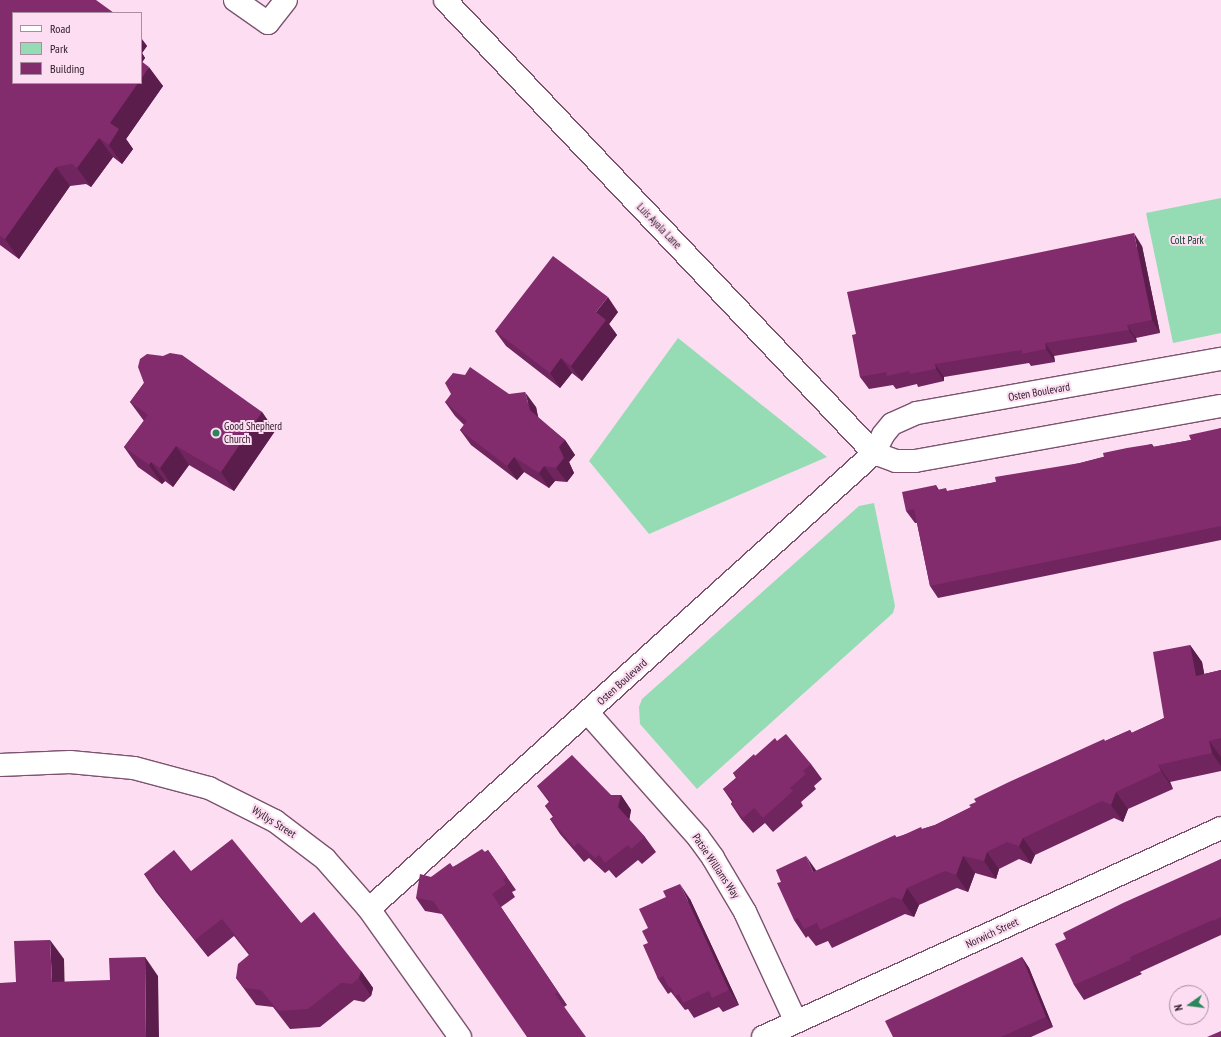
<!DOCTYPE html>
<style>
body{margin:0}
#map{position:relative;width:1221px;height:1037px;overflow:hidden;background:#fcddf1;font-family:"PT Sans Narrow",sans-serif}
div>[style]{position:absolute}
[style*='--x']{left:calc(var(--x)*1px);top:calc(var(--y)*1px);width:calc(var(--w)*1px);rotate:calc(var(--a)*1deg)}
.green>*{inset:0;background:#95dcb4}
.roads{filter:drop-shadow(1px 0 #7c526f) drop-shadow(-1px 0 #7c526f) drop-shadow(0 1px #7c526f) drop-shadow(0 -1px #7c526f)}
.minor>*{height:22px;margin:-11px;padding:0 11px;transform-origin:11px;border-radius:11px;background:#fff}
.major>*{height:22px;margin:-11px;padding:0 11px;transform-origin:11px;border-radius:11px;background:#fff}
.wall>*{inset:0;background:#70255e}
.shaded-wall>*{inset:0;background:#5b1e4c}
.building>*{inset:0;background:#822b6d}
.dots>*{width:11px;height:11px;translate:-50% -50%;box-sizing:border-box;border:2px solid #fcddf1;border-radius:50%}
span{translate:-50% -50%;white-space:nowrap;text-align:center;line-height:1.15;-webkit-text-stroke:4px #fcddf1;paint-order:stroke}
.street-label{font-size:11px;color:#2a1824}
.park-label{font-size:11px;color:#0b4028}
.poi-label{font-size:11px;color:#2a1824}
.left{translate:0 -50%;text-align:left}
.legend{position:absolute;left:12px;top:12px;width:130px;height:72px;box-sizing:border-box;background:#fcddf1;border:1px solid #a88e9f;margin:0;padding:5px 7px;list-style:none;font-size:12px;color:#2a1824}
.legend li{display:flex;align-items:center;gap:8px;height:20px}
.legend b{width:20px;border:1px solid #a88e9f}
.north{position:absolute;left:1169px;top:985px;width:40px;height:40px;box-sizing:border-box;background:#fcddf1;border:1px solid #a88e9f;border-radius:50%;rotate:256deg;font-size:11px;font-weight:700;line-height:16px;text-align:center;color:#2a1824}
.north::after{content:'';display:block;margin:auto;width:14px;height:18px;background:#2c865b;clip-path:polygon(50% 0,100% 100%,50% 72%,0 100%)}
</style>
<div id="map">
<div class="green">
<i style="clip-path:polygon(1221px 198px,1221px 333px,1173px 343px,1146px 213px)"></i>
<i style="clip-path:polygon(678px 338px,827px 457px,649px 534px,589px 461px)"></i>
<i style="clip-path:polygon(874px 503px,895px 606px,893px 613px,697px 789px,640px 724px,639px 707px,642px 699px,859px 506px)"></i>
</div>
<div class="roads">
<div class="minor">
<i style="--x:235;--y:0;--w:40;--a:34.9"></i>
<i style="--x:268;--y:23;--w:29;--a:-52"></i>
<i style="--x:445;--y:0;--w:624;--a:46.56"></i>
<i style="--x:874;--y:453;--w:23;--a:20"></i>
<i style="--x:896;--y:461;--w:19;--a:0"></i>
<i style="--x:915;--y:461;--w:311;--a:-10.2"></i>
<i style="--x:588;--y:713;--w:166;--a:48.4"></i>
<i style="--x:698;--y:837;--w:26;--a:54"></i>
<i style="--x:713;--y:858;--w:63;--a:59.3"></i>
<i style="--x:745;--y:912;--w:121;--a:65.1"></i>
<i style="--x:369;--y:909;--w:680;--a:-42.08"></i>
<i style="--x:874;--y:453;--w:20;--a:-63"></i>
<i style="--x:883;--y:435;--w:14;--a:-51"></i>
<i style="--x:892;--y:424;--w:27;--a:-24"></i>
<i style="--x:917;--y:413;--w:309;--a:-10.1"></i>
<i style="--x:763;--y:1037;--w:503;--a:-24.53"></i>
</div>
<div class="major">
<i style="--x:0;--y:765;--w:70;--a:-2.5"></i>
<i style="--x:70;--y:762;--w:64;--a:5.4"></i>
<i style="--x:134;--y:768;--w:78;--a:14.9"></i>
<i style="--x:209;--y:788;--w:74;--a:26.6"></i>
<i style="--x:275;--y:821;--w:63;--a:37.2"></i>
<i style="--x:325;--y:859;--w:67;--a:48.7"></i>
<i style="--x:369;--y:909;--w:157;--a:54.6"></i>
</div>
</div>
<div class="wall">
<i style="clip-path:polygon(0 0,141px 38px,147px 46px,142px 53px,145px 58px,142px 62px,163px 86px,126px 139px,133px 149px,122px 164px,113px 157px,91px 187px,86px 184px,70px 186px,19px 259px,0 245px)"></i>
<i style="clip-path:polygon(1142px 246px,1160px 333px,1136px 338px,1137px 342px,1054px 356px,1055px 362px,1031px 366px,1029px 363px,944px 377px,944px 381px,918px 387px,917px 384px,896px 389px,893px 385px,869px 389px,860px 377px,856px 334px)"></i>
<i style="clip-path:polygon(618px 312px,609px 324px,617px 335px,582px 381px,572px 373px,560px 388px,506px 346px,495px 331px)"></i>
<i style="clip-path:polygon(144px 383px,262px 412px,275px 431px,234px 491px,189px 465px,173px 487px,165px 481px,162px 484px,138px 467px,124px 447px,144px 421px,130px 402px)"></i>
<i style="clip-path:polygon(509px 394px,536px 407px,538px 418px,565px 440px,575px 455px,569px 462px,574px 473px,567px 482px,555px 481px,549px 488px,524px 472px,517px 480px,471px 445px,460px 430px,464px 425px,455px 416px,445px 402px)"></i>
<i style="clip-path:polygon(1221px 428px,1221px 540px,938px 598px,930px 586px,917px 523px,915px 523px,906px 511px,936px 485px,939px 490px,948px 491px,996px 482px,1080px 463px,1152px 444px,1154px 447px,1191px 440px)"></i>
<i style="clip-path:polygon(1190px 645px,1202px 662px,1204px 674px,1221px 670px,1221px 771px,1170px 782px,1173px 789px,1128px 809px,1123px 822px,1114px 818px,1035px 855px,1031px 864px,1019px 859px,999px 869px,996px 879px,975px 873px,968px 892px,957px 888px,919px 905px,914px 917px,905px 914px,832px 948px,828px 941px,816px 946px,808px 936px,806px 938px,794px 920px,816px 871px,897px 837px,935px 825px,1105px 741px,1130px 730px,1132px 733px,1164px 718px)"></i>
<i style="clip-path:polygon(777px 741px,811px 764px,822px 779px,814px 786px,816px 789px,801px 802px,803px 806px,773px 832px,765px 823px,753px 833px,741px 819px,731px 804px,732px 802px,723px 789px,736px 778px,733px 773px,755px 756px)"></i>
<i style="clip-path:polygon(537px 786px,611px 795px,621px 795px,631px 810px,629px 819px,645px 837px,656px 852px,642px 864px,638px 860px,616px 878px,609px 870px,605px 873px,589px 858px,584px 862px,560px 834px,550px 819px,553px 817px,545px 806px,549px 802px)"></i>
<i style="clip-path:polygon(488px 850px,516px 890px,512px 892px,515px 897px,501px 907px,567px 1005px,564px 1007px,442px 914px,425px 911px,416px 898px,431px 877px,485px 852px)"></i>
<i style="clip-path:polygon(1221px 859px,1221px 935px,1140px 972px,1142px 974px,1084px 1000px,1074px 985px,1066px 939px)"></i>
<i style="clip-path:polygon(191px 871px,301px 923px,361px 971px,373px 988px,371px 996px,364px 1002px,354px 1000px,320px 1027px,290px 1029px,273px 1007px,256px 1005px,236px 978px,249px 955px,234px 936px,208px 957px,156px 892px,144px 874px)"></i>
<i style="clip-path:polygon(690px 899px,739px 1005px,723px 1012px,719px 1007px,694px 1018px,688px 1009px,685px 1010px,671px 992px,668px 994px,658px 979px,648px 943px,648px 928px)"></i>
<i style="clip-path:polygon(1022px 957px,1029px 968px,1053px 1027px,1031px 1037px,893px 1037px)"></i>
</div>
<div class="shaded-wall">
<i style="clip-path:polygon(141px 38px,147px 46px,142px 53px,145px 58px,141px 64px)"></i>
<i style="clip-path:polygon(149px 67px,163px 86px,126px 139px,133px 149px,122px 164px,109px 145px,110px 123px,138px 83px,141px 83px,141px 79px)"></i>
<i style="clip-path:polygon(99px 138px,113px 157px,91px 187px,77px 168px)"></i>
<i style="clip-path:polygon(56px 167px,70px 186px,19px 259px,5px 239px)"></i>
<i style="clip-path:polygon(1134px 233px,1142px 246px,1160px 333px,1152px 320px)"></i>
<i style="clip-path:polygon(608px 297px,618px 312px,609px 324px,617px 335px,582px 381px,571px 366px,596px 312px)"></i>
<i style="clip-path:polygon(1127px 325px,1136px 338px,1137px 342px,1129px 330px)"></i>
<i style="clip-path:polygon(1045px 343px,1054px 356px,1055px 362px,1046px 349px)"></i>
<i style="clip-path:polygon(561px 358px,572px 373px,560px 388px,550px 373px)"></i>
<i style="clip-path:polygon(935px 364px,944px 377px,944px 381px,936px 369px)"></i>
<i style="clip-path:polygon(525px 392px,536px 407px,540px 425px,530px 410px)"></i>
<i style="clip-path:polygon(262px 412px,275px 431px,234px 491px,221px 472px)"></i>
<i style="clip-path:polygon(565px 440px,575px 455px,569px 462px,574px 473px,567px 482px,556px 468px,559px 447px)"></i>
<i style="clip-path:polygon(176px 446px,189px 465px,173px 487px,160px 468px)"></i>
<i style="clip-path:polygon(514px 457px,524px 472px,517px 480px,507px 466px)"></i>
<i style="clip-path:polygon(151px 462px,165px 481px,162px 484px,149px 465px)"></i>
<i style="clip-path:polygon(544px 466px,555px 481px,549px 488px,539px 473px)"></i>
<i style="clip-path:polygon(1190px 645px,1202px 662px,1208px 693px,1196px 676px)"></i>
<i style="clip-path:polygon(1209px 741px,1221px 757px,1221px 766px,1212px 753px)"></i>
<i style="clip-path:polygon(1158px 765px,1170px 782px,1173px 789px,1161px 771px)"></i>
<i style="clip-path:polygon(1116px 792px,1128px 809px,1123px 822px,1111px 805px)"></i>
<i style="clip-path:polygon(621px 795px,631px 810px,629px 822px,618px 807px)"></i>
<i style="clip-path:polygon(1023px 838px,1035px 855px,1031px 864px,1019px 846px)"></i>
<i style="clip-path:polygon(987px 852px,999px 869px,996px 879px,984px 861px)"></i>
<i style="clip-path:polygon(806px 856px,818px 873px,813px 872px)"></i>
<i style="clip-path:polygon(963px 856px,975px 873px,968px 892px,956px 875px)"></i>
<i style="clip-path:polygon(680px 884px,690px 899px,739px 1005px,729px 990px)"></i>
<i style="clip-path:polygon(907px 888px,919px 905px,914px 917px,902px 900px)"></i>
<i style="clip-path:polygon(50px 940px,64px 959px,65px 1000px,52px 982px)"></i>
<i style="clip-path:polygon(145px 957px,158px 976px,159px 1037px,146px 1037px)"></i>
<i style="clip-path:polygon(1022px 957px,1029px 968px,1053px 1027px,1046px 1017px)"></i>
<i style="clip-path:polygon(361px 971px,373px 988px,371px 996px,359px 978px)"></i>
</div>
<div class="building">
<i style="clip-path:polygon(0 0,96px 0,114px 13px,13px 13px,13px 83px,138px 83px,110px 123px,119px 129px,109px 145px,99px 138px,77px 168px,72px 164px,56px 167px,5px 239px,0 236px)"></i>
<i style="clip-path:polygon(141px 61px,149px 67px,141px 79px)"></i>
<i style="clip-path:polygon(1134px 233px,1152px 320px,1127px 325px,1129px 330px,1045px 343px,1046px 349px,1022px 354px,1022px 350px,935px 364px,936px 369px,910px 374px,909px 371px,887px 376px,886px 372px,860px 377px,852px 335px,856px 334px,847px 292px)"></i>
<i style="clip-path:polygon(553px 256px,608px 297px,596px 312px,606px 320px,571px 366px,561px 358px,550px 373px,495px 331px)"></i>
<i style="clip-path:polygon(170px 353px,182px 355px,262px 412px,221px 472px,176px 446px,160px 468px,151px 462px,149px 465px,124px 447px,148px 415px,130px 402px,144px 383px,138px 367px,140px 359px,147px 354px,163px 356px)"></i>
<i style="clip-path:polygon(470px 367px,509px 394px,525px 392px,530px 410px,565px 440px,559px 447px,564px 458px,556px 468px,544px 466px,539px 473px,514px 457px,507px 466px,460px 430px,467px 421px,445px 402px,451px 394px,445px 383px,453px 373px,465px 375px)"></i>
<i style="clip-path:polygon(1221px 428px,1221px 526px,930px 586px,914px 509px,906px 511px,902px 492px,936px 485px,937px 490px,946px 488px,947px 491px,996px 482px,995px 477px,1080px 463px,1104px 457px,1103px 453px,1127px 448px,1152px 444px,1152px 447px,1191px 440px,1189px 435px)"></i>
<i style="clip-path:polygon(1190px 645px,1196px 676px,1221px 670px,1221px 738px,1209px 741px,1212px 753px,1158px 765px,1161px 771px,1116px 792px,1111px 805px,1102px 801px,1023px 838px,1019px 846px,1007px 842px,987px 852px,984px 861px,963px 856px,956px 875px,945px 871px,907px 888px,902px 900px,893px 897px,820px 930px,817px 923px,804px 929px,798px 918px,794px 920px,777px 883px,781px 882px,776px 870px,806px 856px,813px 872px,895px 835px,897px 838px,921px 827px,922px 829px,935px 825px,971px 807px,969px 805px,976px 802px,974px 799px,1009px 782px,1104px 739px,1105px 741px,1130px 730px,1131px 733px,1164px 718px,1153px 652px)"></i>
<i style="clip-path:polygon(786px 734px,811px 764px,803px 771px,806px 774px,790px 788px,793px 791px,763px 818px,754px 808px,743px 818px,731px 804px,734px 801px,723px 789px,737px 777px,733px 773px,754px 754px,755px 756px,775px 738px,777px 741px)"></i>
<i style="clip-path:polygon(572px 755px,611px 795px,621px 795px,618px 807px,645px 837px,631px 849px,628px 845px,605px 863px,599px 855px,595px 858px,578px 843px,574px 847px,550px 819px,554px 816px,545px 806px,550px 801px,537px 786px)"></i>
<i style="clip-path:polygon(232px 839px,301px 923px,314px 912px,361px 971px,359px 978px,352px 984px,341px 983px,308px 1009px,278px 1011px,261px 990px,244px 988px,236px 978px,238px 964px,250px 954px,222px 919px,195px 940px,144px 874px,174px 850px,191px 871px)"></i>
<i style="clip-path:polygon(482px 849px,485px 852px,488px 850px,507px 877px,503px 879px,506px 884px,492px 894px,558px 992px,555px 994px,586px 1037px,527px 1037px,433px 901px,416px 898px,420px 874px,431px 877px,450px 863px,453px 867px)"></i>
<i style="clip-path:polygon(1221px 859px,1221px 917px,1214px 921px,1213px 920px,1130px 957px,1131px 960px,1074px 985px,1055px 944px,1066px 939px,1063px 933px,1123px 903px)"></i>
<i style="clip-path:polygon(680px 884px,729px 990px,712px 998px,709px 991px,683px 1003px,679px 994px,675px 996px,671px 987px,669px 988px,663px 976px,658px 979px,643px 945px,648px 943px,642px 931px,648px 928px,639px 909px,666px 897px,663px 891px)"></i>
<i style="clip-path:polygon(50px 940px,52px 982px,110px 980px,109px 958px,145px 957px,146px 1037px,0 1037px,0 983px,16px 982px,14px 941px)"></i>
<i style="clip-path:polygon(1022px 957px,1046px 1017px,1001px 1037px,893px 1037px,885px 1021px)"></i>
<i style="clip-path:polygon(1221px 1031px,1221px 1037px,1207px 1037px)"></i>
</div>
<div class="dots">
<i style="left:216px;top:433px;background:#2c865b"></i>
</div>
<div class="street-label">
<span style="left:659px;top:226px;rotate:46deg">Luis Ayala Lane</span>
<span style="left:1039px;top:392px;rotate:-10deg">Osten Boulevard</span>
<span style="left:622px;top:682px;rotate:-42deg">Osten Boulevard</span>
<span style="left:274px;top:822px;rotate:32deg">Wyllys Street</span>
<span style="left:716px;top:866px;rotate:56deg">Patsie Williams Way</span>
<span style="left:992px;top:933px;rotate:-25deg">Norwich Street</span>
</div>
<div class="park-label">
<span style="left:1187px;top:240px">Colt Park</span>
</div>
<div class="poi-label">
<span class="left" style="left:224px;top:433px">Good Shepherd<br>Church</span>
</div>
<ul class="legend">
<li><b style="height:5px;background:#fff"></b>Road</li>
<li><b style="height:11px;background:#95dcb4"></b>Park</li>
<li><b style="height:11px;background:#822b6d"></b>Building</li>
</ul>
<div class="north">N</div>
</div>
